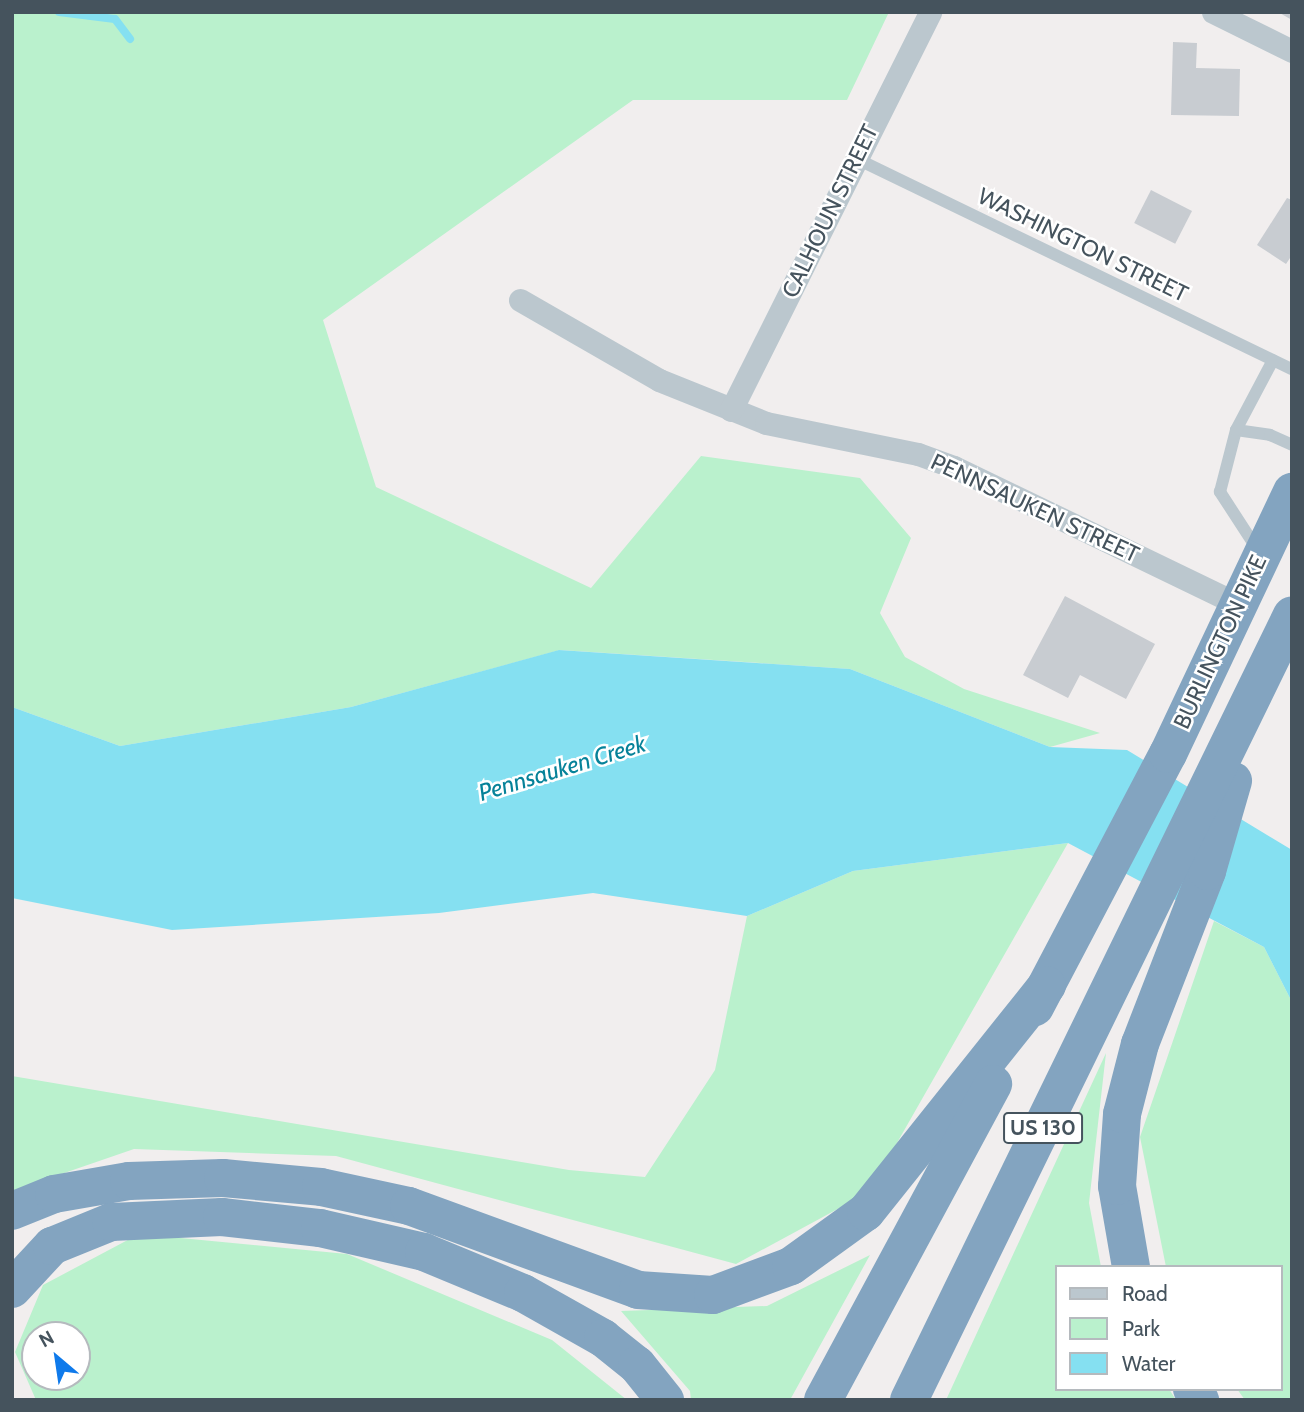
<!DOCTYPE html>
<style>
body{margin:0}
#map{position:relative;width:1304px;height:1412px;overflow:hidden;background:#f1eeee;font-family:Cabin,sans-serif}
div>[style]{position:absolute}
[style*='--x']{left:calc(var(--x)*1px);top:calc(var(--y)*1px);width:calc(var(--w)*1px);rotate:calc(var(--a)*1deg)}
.green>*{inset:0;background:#baf1cd}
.water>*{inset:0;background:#85e0f1}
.stream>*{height:8px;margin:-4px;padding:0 4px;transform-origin:4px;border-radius:4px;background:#85e0f1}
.building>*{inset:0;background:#c8ccd1;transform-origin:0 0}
.lane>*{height:12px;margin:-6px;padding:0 6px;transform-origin:6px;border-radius:6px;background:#bbc7ce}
.street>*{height:23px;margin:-11.5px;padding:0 11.5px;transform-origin:11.5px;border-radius:11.5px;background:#bbc7ce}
.highway>*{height:38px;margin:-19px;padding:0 19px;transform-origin:19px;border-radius:19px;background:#83a4c0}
span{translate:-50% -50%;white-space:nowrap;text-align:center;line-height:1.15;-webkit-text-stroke:5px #fff;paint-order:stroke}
.shield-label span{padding:2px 5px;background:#fff;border:2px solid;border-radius:5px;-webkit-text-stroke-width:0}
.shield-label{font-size:21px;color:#45535d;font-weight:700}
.street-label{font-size:23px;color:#45535d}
.water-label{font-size:24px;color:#068299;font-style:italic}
.frame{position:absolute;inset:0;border:14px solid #45535d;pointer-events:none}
.legend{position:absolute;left:1055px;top:1265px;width:228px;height:126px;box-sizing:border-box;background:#fff;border:2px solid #b5babe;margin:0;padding:9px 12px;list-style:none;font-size:21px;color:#45535d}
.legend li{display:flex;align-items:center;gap:14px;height:35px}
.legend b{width:35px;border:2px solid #b5babe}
.north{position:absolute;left:21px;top:1321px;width:70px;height:70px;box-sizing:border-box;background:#fff;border:2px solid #b5babe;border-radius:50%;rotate:331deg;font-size:19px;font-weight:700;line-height:28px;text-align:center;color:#45535d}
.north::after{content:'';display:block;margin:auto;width:24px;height:32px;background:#0f7aeb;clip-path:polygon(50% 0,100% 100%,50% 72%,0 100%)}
</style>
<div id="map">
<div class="green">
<i style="clip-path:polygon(12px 12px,889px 12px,847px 100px,633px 100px,323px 320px,376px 487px,591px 588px,701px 456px,860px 478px,911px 538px,880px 613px,905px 657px,964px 689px,1100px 733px,1050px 747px,850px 669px,560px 650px,351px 707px,120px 746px,12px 707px)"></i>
<i style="clip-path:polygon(1068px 843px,869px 1192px,736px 1264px,336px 1156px,134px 1149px,12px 1191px,12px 1076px,569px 1170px,645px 1177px,715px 1070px,747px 916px,853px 871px)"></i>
<i style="clip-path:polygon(1214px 921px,1264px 947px,1292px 1002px,1292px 1400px,1245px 1400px,1237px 1389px,1281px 1389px,1281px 1267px,1166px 1267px,1140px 1137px)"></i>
<i style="clip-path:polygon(1106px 1053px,1089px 1203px,1101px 1267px,1057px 1267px,1057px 1389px,1169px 1389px,1176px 1400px,946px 1400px)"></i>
<i style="clip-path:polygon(evenodd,139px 1234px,347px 1254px,552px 1340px,627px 1400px,36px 1400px,15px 1352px,43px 1285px,139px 1234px,35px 1335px,77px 1335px,77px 1377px,35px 1377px,35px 1335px)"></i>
<i style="clip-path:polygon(870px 1255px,790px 1400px,691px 1400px,690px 1391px,621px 1311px,767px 1306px)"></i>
</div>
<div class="water">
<i style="clip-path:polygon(559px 650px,850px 669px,1050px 747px,1127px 750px,1292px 850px,1292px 1002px,1264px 947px,1068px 843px,853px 871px,747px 916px,593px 893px,439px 913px,172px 930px,12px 898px,12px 707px,120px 746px,351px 707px)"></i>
</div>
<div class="stream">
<i style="--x:59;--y:12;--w:56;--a:7.1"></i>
<i style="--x:115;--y:19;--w:25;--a:53"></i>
</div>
<div class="building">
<i style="clip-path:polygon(1278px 12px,1292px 12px,1292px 20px)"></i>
<i style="clip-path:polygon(1173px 42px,1197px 43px,1196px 68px,1240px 69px,1239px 116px,1171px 115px)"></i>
<i style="left:1151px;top:190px;width:46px;height:37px;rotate:27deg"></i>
<i style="clip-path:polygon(1287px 198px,1292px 200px,1292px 255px,1286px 264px,1257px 245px)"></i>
<i style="clip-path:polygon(1065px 596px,1155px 644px,1126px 699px,1080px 675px,1068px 698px,1023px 675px)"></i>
</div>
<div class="lane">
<i style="--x:855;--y:158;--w:485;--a:25.8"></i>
<i style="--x:1236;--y:430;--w:34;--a:8"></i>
<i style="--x:1270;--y:435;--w:24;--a:24"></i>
<i style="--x:1259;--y:552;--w:72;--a:-123"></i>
<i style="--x:1220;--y:492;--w:64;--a:-75.5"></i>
<i style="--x:1236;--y:430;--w:79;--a:-62.1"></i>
</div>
<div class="street">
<i style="--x:1213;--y:12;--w:88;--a:26.3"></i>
<i style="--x:520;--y:300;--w:160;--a:29.9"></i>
<i style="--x:659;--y:380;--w:115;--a:21.9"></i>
<i style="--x:766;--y:423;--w:155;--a:11.5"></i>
<i style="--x:918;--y:454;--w:38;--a:20"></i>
<i style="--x:954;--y:467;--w:314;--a:25.8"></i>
<i style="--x:731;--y:410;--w:445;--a:-63.4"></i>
</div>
<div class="highway">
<i style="--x:1035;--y:1007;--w:286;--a:-62.3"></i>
<i style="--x:1168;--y:754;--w:290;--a:-64.7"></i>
<i style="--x:12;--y:1211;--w:45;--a:-22"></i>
<i style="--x:54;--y:1194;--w:76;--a:-9.8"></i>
<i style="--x:129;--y:1181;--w:94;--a:-1.8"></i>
<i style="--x:223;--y:1178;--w:98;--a:5.2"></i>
<i style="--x:321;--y:1187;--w:90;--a:12.2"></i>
<i style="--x:409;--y:1206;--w:244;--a:20.1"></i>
<i style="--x:638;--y:1290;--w:75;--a:3.8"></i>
<i style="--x:713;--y:1295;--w:83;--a:-20.4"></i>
<i style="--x:791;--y:1266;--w:92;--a:-35.8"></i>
<i style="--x:866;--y:1212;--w:290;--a:-51.4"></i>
<i style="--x:1131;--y:1267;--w:82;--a:-99.8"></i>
<i style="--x:1117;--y:1186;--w:72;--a:-86"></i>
<i style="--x:1122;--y:1114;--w:72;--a:-75.6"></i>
<i style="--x:1140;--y:1044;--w:186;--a:-68.8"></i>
<i style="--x:1207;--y:871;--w:94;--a:-73.9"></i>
<i style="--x:12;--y:1289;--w:59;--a:-47.1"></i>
<i style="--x:52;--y:1246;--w:64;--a:-22.1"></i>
<i style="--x:111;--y:1222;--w:111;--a:-2.6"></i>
<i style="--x:222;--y:1217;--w:99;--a:6.4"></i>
<i style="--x:320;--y:1228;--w:107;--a:13"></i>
<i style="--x:424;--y:1252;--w:107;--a:22.5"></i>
<i style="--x:523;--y:1293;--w:92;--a:29.4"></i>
<i style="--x:603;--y:1338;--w:43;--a:38.5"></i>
<i style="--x:637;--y:1365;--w:45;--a:51.3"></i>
<i style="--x:1192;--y:1389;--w:14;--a:54"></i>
<i style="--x:823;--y:1400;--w:359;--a:-61.7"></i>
<i style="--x:909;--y:1400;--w:873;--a:-63.99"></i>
</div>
<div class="shield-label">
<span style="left:1043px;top:1128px">US 130</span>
</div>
<div class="street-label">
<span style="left:830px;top:211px;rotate:-64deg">CALHOUN STREET</span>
<span style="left:1083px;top:245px;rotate:26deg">WASHINGTON STREET</span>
<span style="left:1035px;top:508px;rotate:25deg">PENNSAUKEN STREET</span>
<span style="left:1220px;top:642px;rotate:-65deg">BURLINGTON PIKE</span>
</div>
<div class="water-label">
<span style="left:562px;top:768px;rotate:-17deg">Pennsauken Creek</span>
</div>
<div class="frame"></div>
<ul class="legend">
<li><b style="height:9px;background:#bbc7ce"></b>Road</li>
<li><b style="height:19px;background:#baf1cd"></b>Park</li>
<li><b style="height:19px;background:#85e0f1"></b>Water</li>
</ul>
<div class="north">N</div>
</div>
